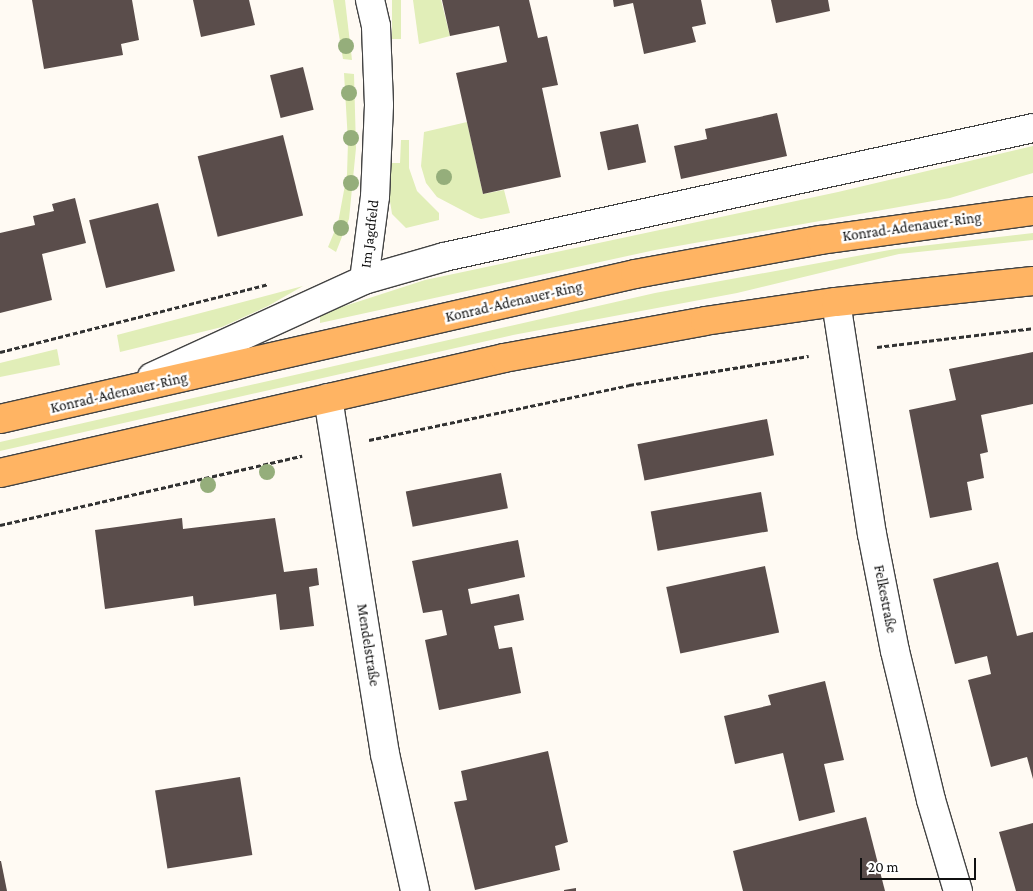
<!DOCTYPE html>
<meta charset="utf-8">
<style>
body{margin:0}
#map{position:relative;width:1033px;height:891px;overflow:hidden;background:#fffaf3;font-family:"Crimson Pro",serif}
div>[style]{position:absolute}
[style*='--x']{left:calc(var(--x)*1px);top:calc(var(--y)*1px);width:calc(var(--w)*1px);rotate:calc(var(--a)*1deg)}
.green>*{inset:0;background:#e1eeb8;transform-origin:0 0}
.building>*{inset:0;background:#5a4d4b;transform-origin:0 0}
.path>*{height:3px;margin-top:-1.5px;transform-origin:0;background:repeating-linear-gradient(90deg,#323232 0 5px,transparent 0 7.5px)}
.roads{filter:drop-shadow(1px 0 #434343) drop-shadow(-1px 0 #434343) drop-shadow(0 1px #434343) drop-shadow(0 -1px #434343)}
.minor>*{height:28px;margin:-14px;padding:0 14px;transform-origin:14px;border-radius:14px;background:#fff}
.major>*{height:28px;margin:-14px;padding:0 14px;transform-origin:14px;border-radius:14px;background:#ffb463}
.trees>*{width:16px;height:16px;margin:-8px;border-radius:50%;background:#95ae7b}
span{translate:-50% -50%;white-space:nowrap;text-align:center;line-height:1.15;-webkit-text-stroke:5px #fff;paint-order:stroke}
.street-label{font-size:15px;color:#101010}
.scale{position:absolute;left:860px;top:858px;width:116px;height:22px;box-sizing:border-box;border:2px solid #101010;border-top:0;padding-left:6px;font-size:15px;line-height:18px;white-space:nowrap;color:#101010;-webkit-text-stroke:4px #fff;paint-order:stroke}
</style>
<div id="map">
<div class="green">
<i style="clip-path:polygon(333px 0,345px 0,352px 60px,343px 59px)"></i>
<i style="left:392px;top:0;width:9px;height:39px"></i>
<i style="clip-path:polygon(413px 0,441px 0,450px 36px,419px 44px)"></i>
<i style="clip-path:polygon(344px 73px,354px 74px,356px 148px,349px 219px,336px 252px,328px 247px,338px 223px,347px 174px,348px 142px)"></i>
<i style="clip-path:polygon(467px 122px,483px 194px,504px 190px,510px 213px,481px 219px,475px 217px,437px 197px,426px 183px,421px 166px,424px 132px)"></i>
<i style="clip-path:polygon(401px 140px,409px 140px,409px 168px,417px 191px,439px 213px,439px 220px,406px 228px,392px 214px,389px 195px,391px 163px,400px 163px)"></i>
<i style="clip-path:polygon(1033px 146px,1033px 173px,950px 198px,655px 250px,320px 323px,320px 314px,425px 280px,838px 192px)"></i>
<i style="clip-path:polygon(1033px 233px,1033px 240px,899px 254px,737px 293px,513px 335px,0 451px,0 442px,655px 293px,895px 249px)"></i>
<i style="clip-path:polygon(303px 286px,268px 306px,222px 327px,120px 352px,117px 335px)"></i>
<i style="clip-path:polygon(57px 349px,60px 365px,0 377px,0 363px)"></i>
</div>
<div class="building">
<i style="clip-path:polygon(32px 0,132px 0,139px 40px,121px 44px,123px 55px,44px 69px)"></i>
<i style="clip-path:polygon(193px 0,249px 0,255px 25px,201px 37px)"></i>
<i style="clip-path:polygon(442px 0,529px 0,538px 38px,547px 36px,558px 85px,542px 88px,561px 177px,483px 194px,456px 73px,507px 62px,499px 26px,450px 36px)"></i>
<i style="clip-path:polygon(613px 0,701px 0,706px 24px,692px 27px,696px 42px,644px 54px,633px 3px,614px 7px)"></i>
<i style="clip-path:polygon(771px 0,828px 0,830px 11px,776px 23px)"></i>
<i style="left:303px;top:67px;width:44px;height:34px;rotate:76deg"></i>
<i style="clip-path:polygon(777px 113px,787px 156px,681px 179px,674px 146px,707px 139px,705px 129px)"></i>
<i style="left:638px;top:124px;width:39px;height:39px;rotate:78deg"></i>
<i style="left:283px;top:135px;width:83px;height:88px;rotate:76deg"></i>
<i style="clip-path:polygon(75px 198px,86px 243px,42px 254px,52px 300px,0 313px,0 233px,35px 225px,33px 216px,54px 211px,52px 204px)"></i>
<i style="left:158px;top:203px;width:70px;height:71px;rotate:76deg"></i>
<i style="clip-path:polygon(1033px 352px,1033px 404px,981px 415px,988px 452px,980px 454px,984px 478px,967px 482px,972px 510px,930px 518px,909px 410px,956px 400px,949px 369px)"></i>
<i style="left:767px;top:419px;width:37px;height:132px;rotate:79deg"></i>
<i style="left:501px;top:473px;width:36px;height:97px;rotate:79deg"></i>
<i style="left:761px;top:492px;width:40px;height:112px;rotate:80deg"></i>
<i style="clip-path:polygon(182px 518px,183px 529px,275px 518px,284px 572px,317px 568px,319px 585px,309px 587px,314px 626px,280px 630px,276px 594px,194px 606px,193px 596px,105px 609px,95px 530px)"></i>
<i style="clip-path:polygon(518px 540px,525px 577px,468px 589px,471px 604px,519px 594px,524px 620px,494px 626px,499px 649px,512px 647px,521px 693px,439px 710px,425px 640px,447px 635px,442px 610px,423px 613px,412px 561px)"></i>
<i style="clip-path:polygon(998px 562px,1017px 636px,1033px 632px,1033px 779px,1027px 757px,991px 767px,968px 680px,991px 674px,987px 656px,955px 664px,933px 579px)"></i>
<i style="left:765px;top:566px;width:68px;height:101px;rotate:78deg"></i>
<i style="clip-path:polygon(825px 681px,844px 760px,824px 764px,835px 812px,799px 821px,783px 753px,735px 764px,724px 716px,771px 705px,768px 695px)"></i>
<i style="clip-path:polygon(548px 751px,568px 842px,555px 846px,560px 870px,475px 890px,454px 802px,467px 800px,461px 771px)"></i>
<i style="left:240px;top:777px;width:79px;height:86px;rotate:81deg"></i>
<i style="clip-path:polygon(866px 817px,885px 891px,743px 891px,733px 851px)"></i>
<i style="clip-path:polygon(1033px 823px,1033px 891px,1016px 891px,999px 832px)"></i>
<i style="clip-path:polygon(0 861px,1px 861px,7px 891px,0 891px)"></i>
<i style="clip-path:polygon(576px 888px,576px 891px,564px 891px,564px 890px)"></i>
</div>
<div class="path">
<i style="--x:877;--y:347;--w:157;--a:-6.9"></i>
<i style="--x:0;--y:352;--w:276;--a:-14.2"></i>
<i style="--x:369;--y:440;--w:266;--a:-11.9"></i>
<i style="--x:629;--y:385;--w:182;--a:-9.2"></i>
<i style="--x:0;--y:525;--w:310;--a:-12.9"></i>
</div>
<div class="roads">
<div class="minor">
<i style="--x:364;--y:280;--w:84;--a:-82.5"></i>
<i style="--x:375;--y:197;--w:92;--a:-87.5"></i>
<i style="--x:379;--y:105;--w:79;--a:-92.2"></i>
<i style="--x:376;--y:26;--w:27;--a:-103"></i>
<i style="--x:836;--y:302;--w:235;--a:81.2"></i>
<i style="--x:872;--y:534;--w:119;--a:78.9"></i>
<i style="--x:895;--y:651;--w:153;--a:76.4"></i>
<i style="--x:931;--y:800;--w:95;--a:73.5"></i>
<i style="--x:152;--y:377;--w:233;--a:-24.6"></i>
<i style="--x:364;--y:280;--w:83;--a:-16"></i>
<i style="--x:444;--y:257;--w:603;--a:-12.35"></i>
<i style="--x:328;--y:398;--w:361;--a:80.9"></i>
<i style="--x:385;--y:754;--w:140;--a:77.6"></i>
</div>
<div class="major">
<i style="--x:0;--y:419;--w:651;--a:-12.86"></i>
<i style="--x:635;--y:274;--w:189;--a:-10.4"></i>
<i style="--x:821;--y:240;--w:214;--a:-7.8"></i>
<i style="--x:0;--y:473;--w:517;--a:-12.85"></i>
<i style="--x:504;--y:358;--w:204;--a:-10.4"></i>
<i style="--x:705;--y:321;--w:132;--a:-8.3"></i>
<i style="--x:836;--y:302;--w:198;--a:-6.1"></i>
</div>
</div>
<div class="trees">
<i style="left:346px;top:46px"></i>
<i style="left:349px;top:93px"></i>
<i style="left:351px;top:138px"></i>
<i style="left:444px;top:177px"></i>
<i style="left:351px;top:183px"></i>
<i style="left:341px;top:228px"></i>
<i style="left:267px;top:472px"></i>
<i style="left:208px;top:485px"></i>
</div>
<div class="street-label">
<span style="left:912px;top:227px;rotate:-8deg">Konrad-Adenauer-Ring</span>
<span style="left:370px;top:234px;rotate:-83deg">Im Jagdfeld</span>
<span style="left:514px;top:302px;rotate:-13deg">Konrad-Adenauer-Ring</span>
<span style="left:119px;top:393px;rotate:-13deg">Konrad-Adenauer-Ring</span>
<span style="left:885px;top:599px;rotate:79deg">Felkestraße</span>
<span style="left:368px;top:645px;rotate:81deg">Mendelstraße</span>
</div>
<div class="scale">20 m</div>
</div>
